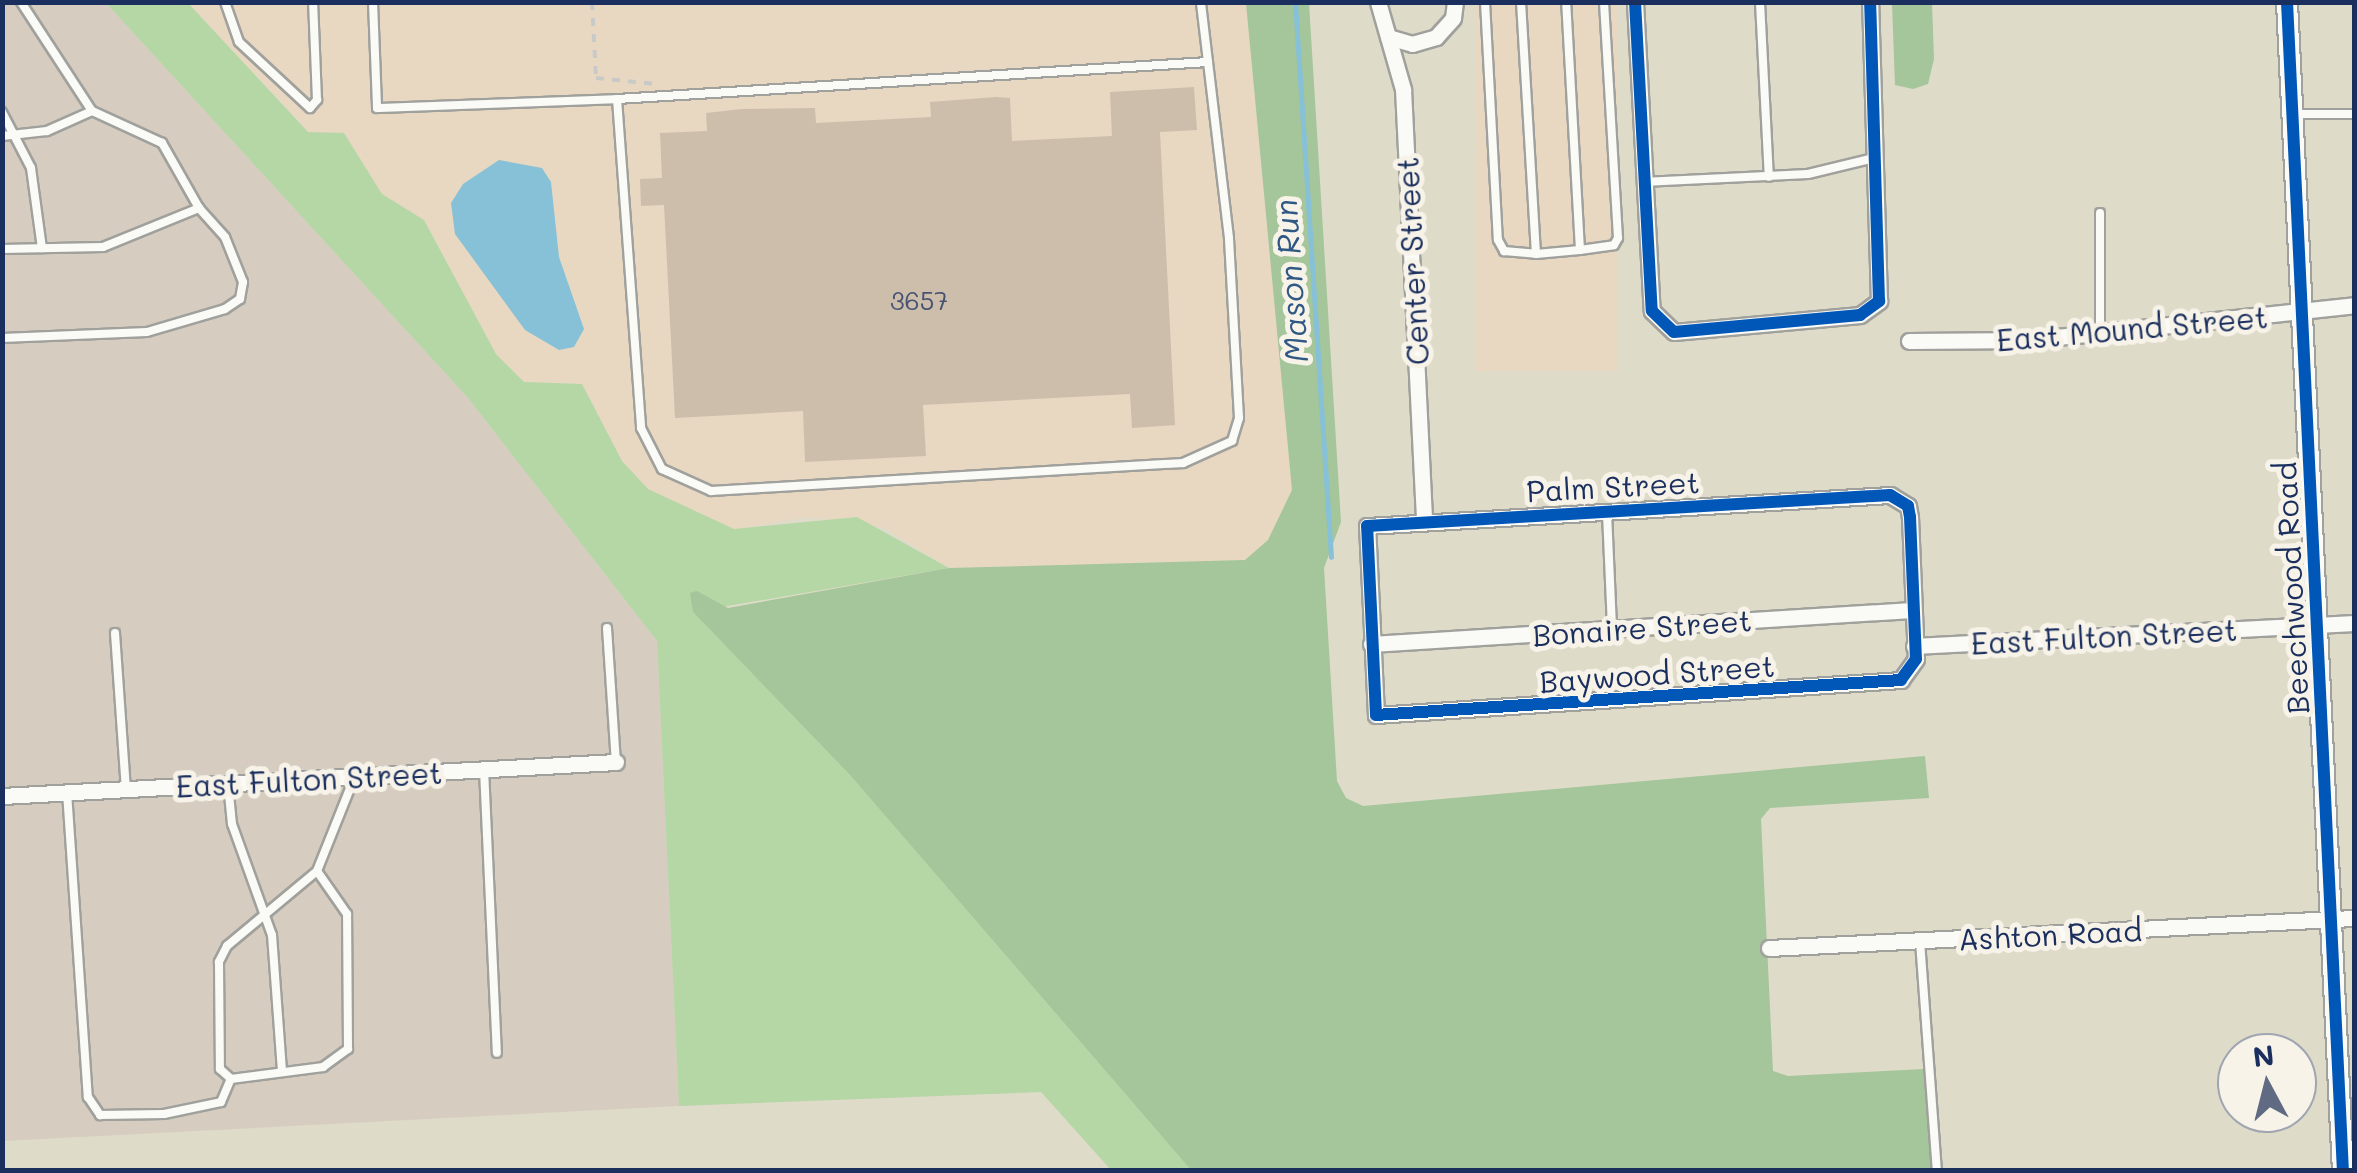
<!DOCTYPE html>
<style>
body{margin:0}
#map{position:relative;width:2357px;height:1173px;overflow:hidden;background:#dfdbc9;font-family:Mali,sans-serif}
div>[style]{position:absolute}
[style*='--x']{left:calc(var(--x)*1px);top:calc(var(--y)*1px);width:calc(var(--w)*1px);rotate:calc(var(--a)*1deg)}
.built>*{inset:0;background:#e8d8c2;transform-origin:0 0}
.industrial>*{inset:0;background:#d6cdc0}
.green>*{inset:0;background:#b5d6a5}
.forest>*{inset:0;background:#a5c59a}
.water>*{inset:0;background:#87c1d7}
.stream>*{height:5px;margin:-2.5px;padding:0 2.5px;transform-origin:2.5px;border-radius:2.5px;background:#87c1d7}
.building>*{inset:0;background:#cdbeac}
.path>*{height:4px;margin-top:-2px;transform-origin:0;background:repeating-linear-gradient(90deg,#c9c9c8 0 8px,transparent 0 16px)}
.roads{filter:drop-shadow(2px 0 #a0a09c) drop-shadow(-2px 0 #a0a09c) drop-shadow(0 2px #a0a09c) drop-shadow(0 -2px #a0a09c)}
.service>*{height:8px;margin:-4px;padding:0 4px;transform-origin:4px;border-radius:4px;background:#fafaf7}
.minor>*{height:15px;margin:-7.5px;padding:0 7.5px;transform-origin:7.5px;border-radius:7.5px;background:#fafaf7}
.tertiary>*{height:20px;margin:-10px;padding:0 10px;transform-origin:10px;border-radius:10px;background:#fafaf7}
.cycleway>*{height:12px;margin:-6px;padding:0 6px;transform-origin:6px;border-radius:6px;background:#0057b8}
span{translate:-50% -50%;white-space:nowrap;text-align:center;line-height:1.15;-webkit-text-stroke:10px #f7f3e8;paint-order:stroke}
.number-label{font-size:25px;color:#485372}
.number-label span{-webkit-text-stroke-width:0}
.street-label{font-size:30px;color:#1b2f5e}
.water-label{font-size:32px;color:#305884;font-style:italic}
.frame{position:absolute;inset:0;border:5px solid #1b2f5e;pointer-events:none}
.north{position:absolute;left:2217px;top:1033px;width:100px;height:100px;box-sizing:border-box;background:#f7f3e8;border:2px solid #9fa5b1;border-radius:50%;rotate:353deg;font-size:28px;font-weight:700;line-height:40px;text-align:center;color:#1b2f5e}
.north::after{content:'';display:block;margin:auto;width:35px;height:45px;background:#606b83;clip-path:polygon(50% 0,100% 100%,50% 72%,0 100%)}
</style>
<div id="map">
<div class="built">
<i style="clip-path:polygon(188px 3px,1246px 3px,1292px 490px,1268px 540px,1245px 560px,949px 568px,883px 527px,809px 517px,734px 529px,716px 526px,648px 489px,622px 461px,582px 384px,524px 382px,496px 354px,424px 220px,382px 194px,344px 133px,309px 132px)"></i>
<i style="left:1475px;top:3px;width:143px;height:368px"></i>
</div>
<div class="industrial">
<i style="clip-path:polygon(3px 3px,106px 3px,468px 398px,657px 641px,679px 1106px,3px 1141px)"></i>
</div>
<div class="green">
<i style="clip-path:polygon(106px 3px,188px 3px,308px 132px,344px 133px,382px 194px,424px 220px,496px 354px,524px 382px,582px 384px,622px 461px,648px 489px,734px 529px,857px 517px,949px 568px,693px 612px,850px 775px,1191px 1170px,1111px 1170px,1041px 1092px,679px 1106px,657px 641px,468px 398px)"></i>
</div>
<div class="forest">
<i style="clip-path:polygon(1246px 3px,1309px 3px,1341px 522px,1324px 568px,1337px 781px,1346px 798px,1363px 806px,1925px 756px,1929px 798px,1770px 808px,1761px 819px,1773px 1071px,1788px 1076px,1924px 1069px,1931px 1170px,1191px 1170px,850px 775px,693px 612px,690px 593px,697px 591px,728px 608px,949px 568px,1245px 560px,1268px 540px,1292px 490px)"></i>
<i style="clip-path:polygon(1892px 3px,1932px 3px,1934px 59px,1928px 84px,1913px 89px,1895px 85px)"></i>
</div>
<div class="water">
<i style="clip-path:polygon(499px 160px,542px 168px,551px 182px,559px 257px,584px 329px,574px 347px,559px 350px,525px 330px,455px 234px,451px 203px,463px 184px)"></i>
</div>
<div class="stream">
<i style="--x:1295;--y:2;--w:556;--a:86.29"></i>
</div>
<div class="building">
<i style="clip-path:polygon(1194px 87px,1197px 130px,1160px 132px,1175px 425px,1132px 428px,1130px 394px,923px 405px,926px 456px,805px 462px,803px 411px,675px 418px,664px 205px,641px 206px,640px 179px,662px 178px,660px 133px,707px 131px,706px 113px,742px 109px,815px 108px,816px 123px,931px 117px,930px 102px,996px 97px,1010px 98px,1012px 141px,1112px 136px,1110px 92px)"></i>
</div>
<div class="path">
<i style="--x:592;--y:2;--w:76;--a:87"></i>
<i style="--x:596;--y:78;--w:60;--a:5.7"></i>
</div>
<div class="roads">
<div class="service">
<i style="--x:225;--y:2;--w:42;--a:70.7"></i>
<i style="--x:239;--y:42;--w:97;--a:42.9"></i>
<i style="--x:310;--y:108;--w:11;--a:-49"></i>
<i style="--x:317;--y:100;--w:98;--a:-92.3"></i>
<i style="--x:373;--y:2;--w:106;--a:87.8"></i>
<i style="--x:377;--y:108;--w:240;--a:-2.1"></i>
<i style="--x:617;--y:99;--w:330;--a:85.8"></i>
<i style="--x:641;--y:428;--w:46;--a:62.9"></i>
<i style="--x:662;--y:469;--w:54;--a:24.2"></i>
<i style="--x:711;--y:491;--w:473;--a:-3.4"></i>
<i style="--x:1183;--y:463;--w:54;--a:-24.2"></i>
<i style="--x:1232;--y:441;--w:24;--a:-73"></i>
<i style="--x:1239;--y:418;--w:180;--a:-93.2"></i>
<i style="--x:1229;--y:238;--w:238;--a:-96.8"></i>
<i style="--x:1485;--y:2;--w:238;--a:86.9"></i>
<i style="--x:1498;--y:240;--w:13;--a:61"></i>
<i style="--x:1504;--y:251;--w:32;--a:5"></i>
<i style="--x:1536;--y:254;--w:44;--a:-5.2"></i>
<i style="--x:1580;--y:250;--w:248;--a:-93.2"></i>
<i style="--x:1521;--y:2;--w:252;--a:86.6"></i>
<i style="--x:1760;--y:2;--w:175;--a:87.1"></i>
<i style="--x:617;--y:99;--w:592;--a:-3.58"></i>
<i style="--x:2;--y:112;--w:63;--a:62.6"></i>
<i style="--x:31;--y:168;--w:81;--a:82.2"></i>
<i style="--x:2294;--y:114;--w:60;--a:0"></i>
<i style="--x:2;--y:136;--w:45;--a:-6.3"></i>
<i style="--x:47;--y:131;--w:49;--a:-24"></i>
<i style="--x:1643;--y:182;--w:165;--a:-2.8"></i>
<i style="--x:1808;--y:174;--w:68;--a:-13.6"></i>
<i style="--x:2;--y:249;--w:101;--a:-1.1"></i>
<i style="--x:103;--y:247;--w:104;--a:-22.1"></i>
<i style="--x:1580;--y:250;--w:34;--a:-8"></i>
<i style="--x:1614;--y:245;--w:8;--a:-60"></i>
<i style="--x:1618;--y:238;--w:236;--a:-93.4"></i>
<i style="--x:2100;--y:335;--w:122;--a:-90"></i>
<i style="--x:2;--y:338;--w:145;--a:-2.4"></i>
<i style="--x:147;--y:332;--w:81;--a:-16.4"></i>
<i style="--x:225;--y:309;--w:18;--a:-34"></i>
<i style="--x:240;--y:299;--w:17;--a:-80"></i>
<i style="--x:243;--y:282;--w:48;--a:-111.8"></i>
<i style="--x:225;--y:237;--w:39;--a:-132"></i>
<i style="--x:199;--y:208;--w:75;--a:-119.6"></i>
<i style="--x:162;--y:143;--w:77;--a:-155.4"></i>
<i style="--x:92;--y:111;--w:130;--a:-123.1"></i>
<i style="--x:1607;--y:513;--w:115;--a:87.5"></i>
<i style="--x:607;--y:628;--w:134;--a:86.2"></i>
<i style="--x:115;--y:633;--w:156;--a:86"></i>
<i style="--x:484;--y:769;--w:284;--a:87.4"></i>
<i style="--x:228;--y:784;--w:40;--a:84.3"></i>
<i style="--x:232;--y:824;--w:118;--a:70.2"></i>
<i style="--x:272;--y:935;--w:137;--a:85.8"></i>
<i style="--x:67;--y:792;--w:306;--a:86.1"></i>
<i style="--x:88;--y:1097;--w:22;--a:56"></i>
<i style="--x:100;--y:1115;--w:64;--a:-0.9"></i>
<i style="--x:164;--y:1114;--w:58;--a:-11.9"></i>
<i style="--x:221;--y:1102;--w:25;--a:-67"></i>
<i style="--x:317;--y:871;--w:117;--a:140.2"></i>
<i style="--x:227;--y:946;--w:18;--a:117"></i>
<i style="--x:219;--y:962;--w:107;--a:89.5"></i>
<i style="--x:220;--y:1069;--w:15;--a:42"></i>
<i style="--x:231;--y:1079;--w:93;--a:-7.4"></i>
<i style="--x:323;--y:1067;--w:31;--a:-36"></i>
<i style="--x:348;--y:1049;--w:135;--a:-90.4"></i>
<i style="--x:347;--y:914;--w:52;--a:-124.9"></i>
<i style="--x:317;--y:871;--w:102;--a:-68.2"></i>
<i style="--x:1920;--y:941;--w:230;--a:85.8"></i>
</div>
<div class="minor">
<i style="--x:1378;--y:2;--w:91;--a:74"></i>
<i style="--x:1403;--y:89;--w:434;--a:87.2"></i>
<i style="--x:1635;--y:2;--w:309;--a:86.9"></i>
<i style="--x:1652;--y:311;--w:30;--a:44"></i>
<i style="--x:1674;--y:332;--w:187;--a:-5.2"></i>
<i style="--x:1860;--y:315;--w:24;--a:-36"></i>
<i style="--x:1879;--y:301;--w:299;--a:-91.7"></i>
<i style="--x:1388;--y:37;--w:25;--a:16"></i>
<i style="--x:1412;--y:44;--w:25;--a:-16"></i>
<i style="--x:1436;--y:37;--w:25;--a:-48"></i>
<i style="--x:1453;--y:18;--w:16;--a:-83"></i>
<i style="--x:1909;--y:341;--w:120;--a:-0.5"></i>
<i style="--x:2029;--y:340;--w:327;--a:-6.1"></i>
<i style="--x:1890;--y:495;--w:21;--a:31"></i>
<i style="--x:1908;--y:506;--w:11;--a:80"></i>
<i style="--x:1910;--y:517;--w:142;--a:87.6"></i>
<i style="--x:1916;--y:659;--w:26;--a:126"></i>
<i style="--x:1901;--y:680;--w:526;--a:176.19"></i>
<i style="--x:1376;--y:715;--w:189;--a:-92.7"></i>
<i style="--x:1367;--y:526;--w:524;--a:-3.39"></i>
<i style="--x:1371;--y:644;--w:542;--a:-3.6"></i>
<i style="--x:1914;--y:646;--w:441;--a:-3"></i>
<i style="--x:2;--y:796;--w:615;--a:-3.17"></i>
<i style="--x:1769;--y:948;--w:586;--a:-2.94"></i>
</div>
<div class="tertiary">
<i style="--x:2287;--y:2;--w:1169;--a:87.26"></i>
</div>
</div>
<div class="cycleway">
<i style="--x:1635;--y:2;--w:309;--a:86.9"></i>
<i style="--x:1652;--y:311;--w:30;--a:44"></i>
<i style="--x:1674;--y:332;--w:187;--a:-5.2"></i>
<i style="--x:1860;--y:315;--w:24;--a:-36"></i>
<i style="--x:1879;--y:301;--w:299;--a:-91.7"></i>
<i style="--x:2287;--y:2;--w:1169;--a:87.26"></i>
<i style="--x:1890;--y:495;--w:21;--a:31"></i>
<i style="--x:1908;--y:506;--w:11;--a:80"></i>
<i style="--x:1910;--y:517;--w:142;--a:87.6"></i>
<i style="--x:1916;--y:659;--w:26;--a:126"></i>
<i style="--x:1901;--y:680;--w:526;--a:176.19"></i>
<i style="--x:1376;--y:715;--w:189;--a:-92.7"></i>
<i style="--x:1367;--y:526;--w:524;--a:-3.39"></i>
</div>
<div class="number-label">
<span style="left:919px;top:300px">3657</span>
</div>
<div class="street-label">
<span style="left:1412px;top:261px;rotate:-93deg">Center Street</span>
<span style="left:2132px;top:328px;rotate:-5deg">East Mound Street</span>
<span style="left:1613px;top:486px;rotate:-3deg">Palm Street</span>
<span style="left:2291px;top:588px;rotate:-93deg">Beechwood Road</span>
<span style="left:1642px;top:627px;rotate:-4deg">Bonaire Street</span>
<span style="left:2104px;top:636px;rotate:-3deg">East Fulton Street</span>
<span style="left:1657px;top:673px;rotate:-4deg">Baywood Street</span>
<span style="left:309px;top:779px;rotate:-3deg">East Fulton Street</span>
<span style="left:2050px;top:934px;rotate:-3deg">Ashton Road</span>
</div>
<div class="water-label">
<span style="left:1290px;top:281px;rotate:-94deg">Mason Run</span>
</div>
<div class="frame"></div>
<div class="north">N</div>
</div>
